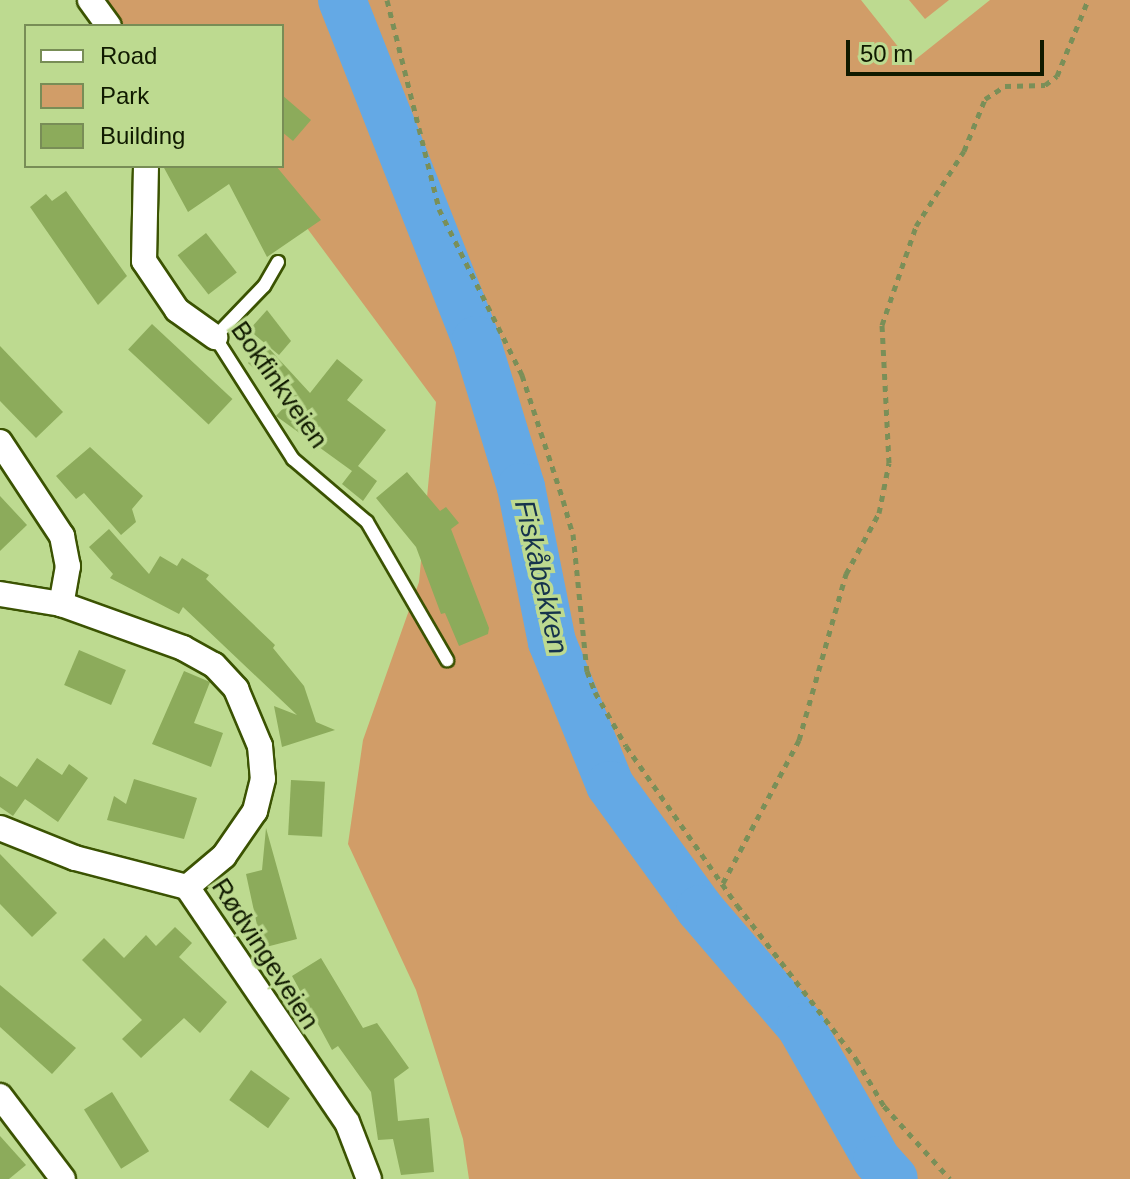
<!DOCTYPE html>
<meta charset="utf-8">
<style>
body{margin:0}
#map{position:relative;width:1130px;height:1179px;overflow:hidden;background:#bdda90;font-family:Arial,sans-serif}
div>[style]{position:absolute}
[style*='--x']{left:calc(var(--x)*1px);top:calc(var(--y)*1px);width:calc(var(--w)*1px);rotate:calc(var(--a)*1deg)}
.green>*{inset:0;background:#d19d68}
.river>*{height:48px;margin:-24px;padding:0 24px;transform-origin:24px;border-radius:24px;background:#64a9e5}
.building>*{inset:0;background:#8cab5b;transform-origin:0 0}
.path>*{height:5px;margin-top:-2.5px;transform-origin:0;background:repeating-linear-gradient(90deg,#7a8f58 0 6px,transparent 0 12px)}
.roads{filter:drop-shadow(2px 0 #3b5302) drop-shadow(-2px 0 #3b5302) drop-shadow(0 2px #3b5302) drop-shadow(0 -2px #3b5302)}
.lane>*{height:12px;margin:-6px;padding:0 6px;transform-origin:6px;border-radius:6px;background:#fff}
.street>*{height:24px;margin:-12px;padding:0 12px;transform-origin:12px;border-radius:12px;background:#fff}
span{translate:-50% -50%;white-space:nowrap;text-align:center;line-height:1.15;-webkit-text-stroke:7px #bdda90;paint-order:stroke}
.street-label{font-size:26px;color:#101a00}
.water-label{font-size:28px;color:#16334c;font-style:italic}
.legend{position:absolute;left:24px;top:24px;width:260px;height:144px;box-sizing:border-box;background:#bdda90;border:2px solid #788d56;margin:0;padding:10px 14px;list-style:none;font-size:24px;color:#101a00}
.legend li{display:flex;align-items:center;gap:16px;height:40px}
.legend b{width:40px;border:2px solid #788d56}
.scale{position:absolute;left:846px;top:40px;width:198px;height:36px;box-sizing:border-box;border:4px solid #101a00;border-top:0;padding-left:10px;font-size:24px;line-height:28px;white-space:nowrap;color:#101a00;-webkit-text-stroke:6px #bdda90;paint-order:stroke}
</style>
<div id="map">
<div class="green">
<i style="clip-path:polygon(91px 0,861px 0,911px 63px,990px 0,1130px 0,1130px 1179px,469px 1179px,463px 1139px,416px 990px,348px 844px,363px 740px,419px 582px,436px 402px,261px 166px,282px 166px,282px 26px,120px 26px)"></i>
<i style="clip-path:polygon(909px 0,949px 0,925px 19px)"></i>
</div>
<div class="river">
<i style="--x:342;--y:0;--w:365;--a:68.5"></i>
<i style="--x:476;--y:340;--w:154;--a:73"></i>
<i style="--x:521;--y:487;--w:158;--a:78.7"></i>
<i style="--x:552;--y:642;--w:154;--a:67.9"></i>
<i style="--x:610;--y:785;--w:153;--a:54"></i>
<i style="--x:700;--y:909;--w:155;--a:49.4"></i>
<i style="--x:801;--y:1027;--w:153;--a:60.3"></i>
<i style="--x:877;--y:1160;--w:25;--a:48"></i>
</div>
<div class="building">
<i style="clip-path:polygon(282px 95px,311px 120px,293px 141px,282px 132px)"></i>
<i style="clip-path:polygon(163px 166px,276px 166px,321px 220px,267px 257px,229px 184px,188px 212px)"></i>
<i style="clip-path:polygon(66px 191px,127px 276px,98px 305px,30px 207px,46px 194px,52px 201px)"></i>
<i style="left:206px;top:233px;width:50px;height:36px;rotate:52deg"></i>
<i style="clip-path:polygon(267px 310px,291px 341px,279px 355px,249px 330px)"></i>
<i style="left:152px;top:324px;width:110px;height:35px;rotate:43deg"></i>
<i style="clip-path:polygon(265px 344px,310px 393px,337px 359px,363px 380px,347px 400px,386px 430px,358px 466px,377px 481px,363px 501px,342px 484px,352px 471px,276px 416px,289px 402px,248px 363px)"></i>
<i style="clip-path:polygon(0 346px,63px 412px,36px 438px,0 401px)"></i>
<i style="clip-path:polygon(90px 447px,143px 496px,132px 509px,136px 522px,121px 535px,84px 493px,76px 499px,56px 476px)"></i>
<i style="clip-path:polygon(407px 472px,440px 511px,446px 507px,459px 523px,451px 529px,489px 628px,488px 634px,459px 646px,445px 613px,441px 614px,416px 547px,376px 498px)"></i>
<i style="clip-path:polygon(0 496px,27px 525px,0 551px)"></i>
<i style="clip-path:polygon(109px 529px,149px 574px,160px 556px,177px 566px,182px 558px,209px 575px,206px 579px,275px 645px,273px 648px,304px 686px,316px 722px,335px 730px,282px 747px,274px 706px,297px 715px,183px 607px,179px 614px,110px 578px,113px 574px,89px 547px)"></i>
<i style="left:79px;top:650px;width:51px;height:38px;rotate:23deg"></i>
<i style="clip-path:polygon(184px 671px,210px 682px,194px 723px,223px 733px,211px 767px,152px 744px)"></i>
<i style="clip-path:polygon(37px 758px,62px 775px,69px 764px,88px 778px,58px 822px,25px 799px,13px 816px,0 807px,0 776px,17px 787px)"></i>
<i style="clip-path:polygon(134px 779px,197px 798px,184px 839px,107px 820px,114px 796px,126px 804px)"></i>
<i style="left:291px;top:780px;width:34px;height:55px;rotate:3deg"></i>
<i style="clip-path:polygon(266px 828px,297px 939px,262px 948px,246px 874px,262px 870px)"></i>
<i style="clip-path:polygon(0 854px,57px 913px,32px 937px,0 904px)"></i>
<i style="clip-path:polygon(175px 927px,192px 943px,179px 957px,227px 1002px,200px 1033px,184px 1018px,141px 1058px,122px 1039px,142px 1020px,82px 960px,104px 938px,124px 958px,146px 935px,156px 946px)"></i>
<i style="clip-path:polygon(321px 958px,363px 1028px,377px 1023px,409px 1068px,394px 1079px,398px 1121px,429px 1118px,434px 1172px,401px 1175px,393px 1139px,378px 1140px,371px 1092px,338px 1046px,332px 1050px,292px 976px)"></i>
<i style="clip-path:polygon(0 985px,76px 1048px,52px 1074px,0 1027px)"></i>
<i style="left:251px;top:1070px;width:48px;height:37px;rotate:36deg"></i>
<i style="left:112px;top:1092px;width:70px;height:33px;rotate:58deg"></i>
<i style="clip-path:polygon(0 1136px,26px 1165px,9px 1179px,0 1179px)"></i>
</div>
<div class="path">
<i style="--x:387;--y:0;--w:215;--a:76"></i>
<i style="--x:439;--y:209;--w:186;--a:63.4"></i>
<i style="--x:522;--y:375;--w:132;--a:71.8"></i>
<i style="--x:563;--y:500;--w:35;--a:74"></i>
<i style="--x:573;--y:534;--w:138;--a:84.2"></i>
<i style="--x:587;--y:671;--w:22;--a:69"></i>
<i style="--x:595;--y:692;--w:62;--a:60.1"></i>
<i style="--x:626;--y:746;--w:194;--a:55.1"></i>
<i style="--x:737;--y:905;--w:195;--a:52.3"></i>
<i style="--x:856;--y:1059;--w:55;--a:59.2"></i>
<i style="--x:884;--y:1106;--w:98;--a:47.9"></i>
<i style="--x:723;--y:883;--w:162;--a:-62"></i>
<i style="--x:799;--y:740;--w:173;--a:-74.2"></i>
<i style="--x:846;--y:574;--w:69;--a:-61.6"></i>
<i style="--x:879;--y:513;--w:51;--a:-78.7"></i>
<i style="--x:889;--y:463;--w:138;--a:-92.9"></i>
<i style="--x:882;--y:325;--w:105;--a:-71"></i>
<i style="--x:916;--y:226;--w:89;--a:-57.4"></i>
<i style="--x:964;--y:151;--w:56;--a:-68"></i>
<i style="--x:985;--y:99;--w:24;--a:-33"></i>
<i style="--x:1005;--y:86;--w:40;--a:-1.4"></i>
<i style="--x:1045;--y:85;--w:15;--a:-37"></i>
<i style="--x:1057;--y:76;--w:82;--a:-67.8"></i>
</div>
<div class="roads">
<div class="lane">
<i style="--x:278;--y:262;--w:28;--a:120"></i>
<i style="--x:264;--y:286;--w:71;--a:133.9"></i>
<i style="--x:215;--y:337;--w:145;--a:57.4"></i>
<i style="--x:293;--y:459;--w:97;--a:40.4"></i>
<i style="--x:367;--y:522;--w:160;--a:59.9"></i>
</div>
<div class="street">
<i style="--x:90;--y:0;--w:32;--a:54"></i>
<i style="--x:146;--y:166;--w:95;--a:91.2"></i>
<i style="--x:144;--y:261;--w:59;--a:56"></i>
<i style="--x:177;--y:310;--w:47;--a:35.4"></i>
<i style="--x:0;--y:442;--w:113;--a:56.6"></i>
<i style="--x:62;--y:536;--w:31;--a:79"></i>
<i style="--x:68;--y:566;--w:39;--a:100"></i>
<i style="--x:0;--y:594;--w:62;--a:9.3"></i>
<i style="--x:61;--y:604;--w:130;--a:19.8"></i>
<i style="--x:183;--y:648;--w:35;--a:29"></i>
<i style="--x:214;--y:665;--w:33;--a:47"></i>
<i style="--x:236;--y:689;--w:62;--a:67.2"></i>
<i style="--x:260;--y:746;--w:33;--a:85"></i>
<i style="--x:263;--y:779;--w:33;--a:104"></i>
<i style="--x:255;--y:811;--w:55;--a:124.6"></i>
<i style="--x:224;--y:856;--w:48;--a:140"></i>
<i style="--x:0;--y:828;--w:81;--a:21.8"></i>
<i style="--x:75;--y:858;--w:116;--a:14.5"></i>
<i style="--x:187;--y:887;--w:284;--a:55.8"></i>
<i style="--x:347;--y:1122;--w:61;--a:68.9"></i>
<i style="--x:0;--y:1096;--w:104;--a:52.8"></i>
</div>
</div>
<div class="street-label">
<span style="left:279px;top:385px;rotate:55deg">Bokfinkveien</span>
<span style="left:265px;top:954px;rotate:57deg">Rødvingeveien</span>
</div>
<div class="water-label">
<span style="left:541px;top:577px;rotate:77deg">Fiskåbekken</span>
</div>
<ul class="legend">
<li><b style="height:10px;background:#fff"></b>Road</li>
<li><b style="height:22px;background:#d19d68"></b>Park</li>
<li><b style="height:22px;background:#8cab5b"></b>Building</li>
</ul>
<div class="scale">50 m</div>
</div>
